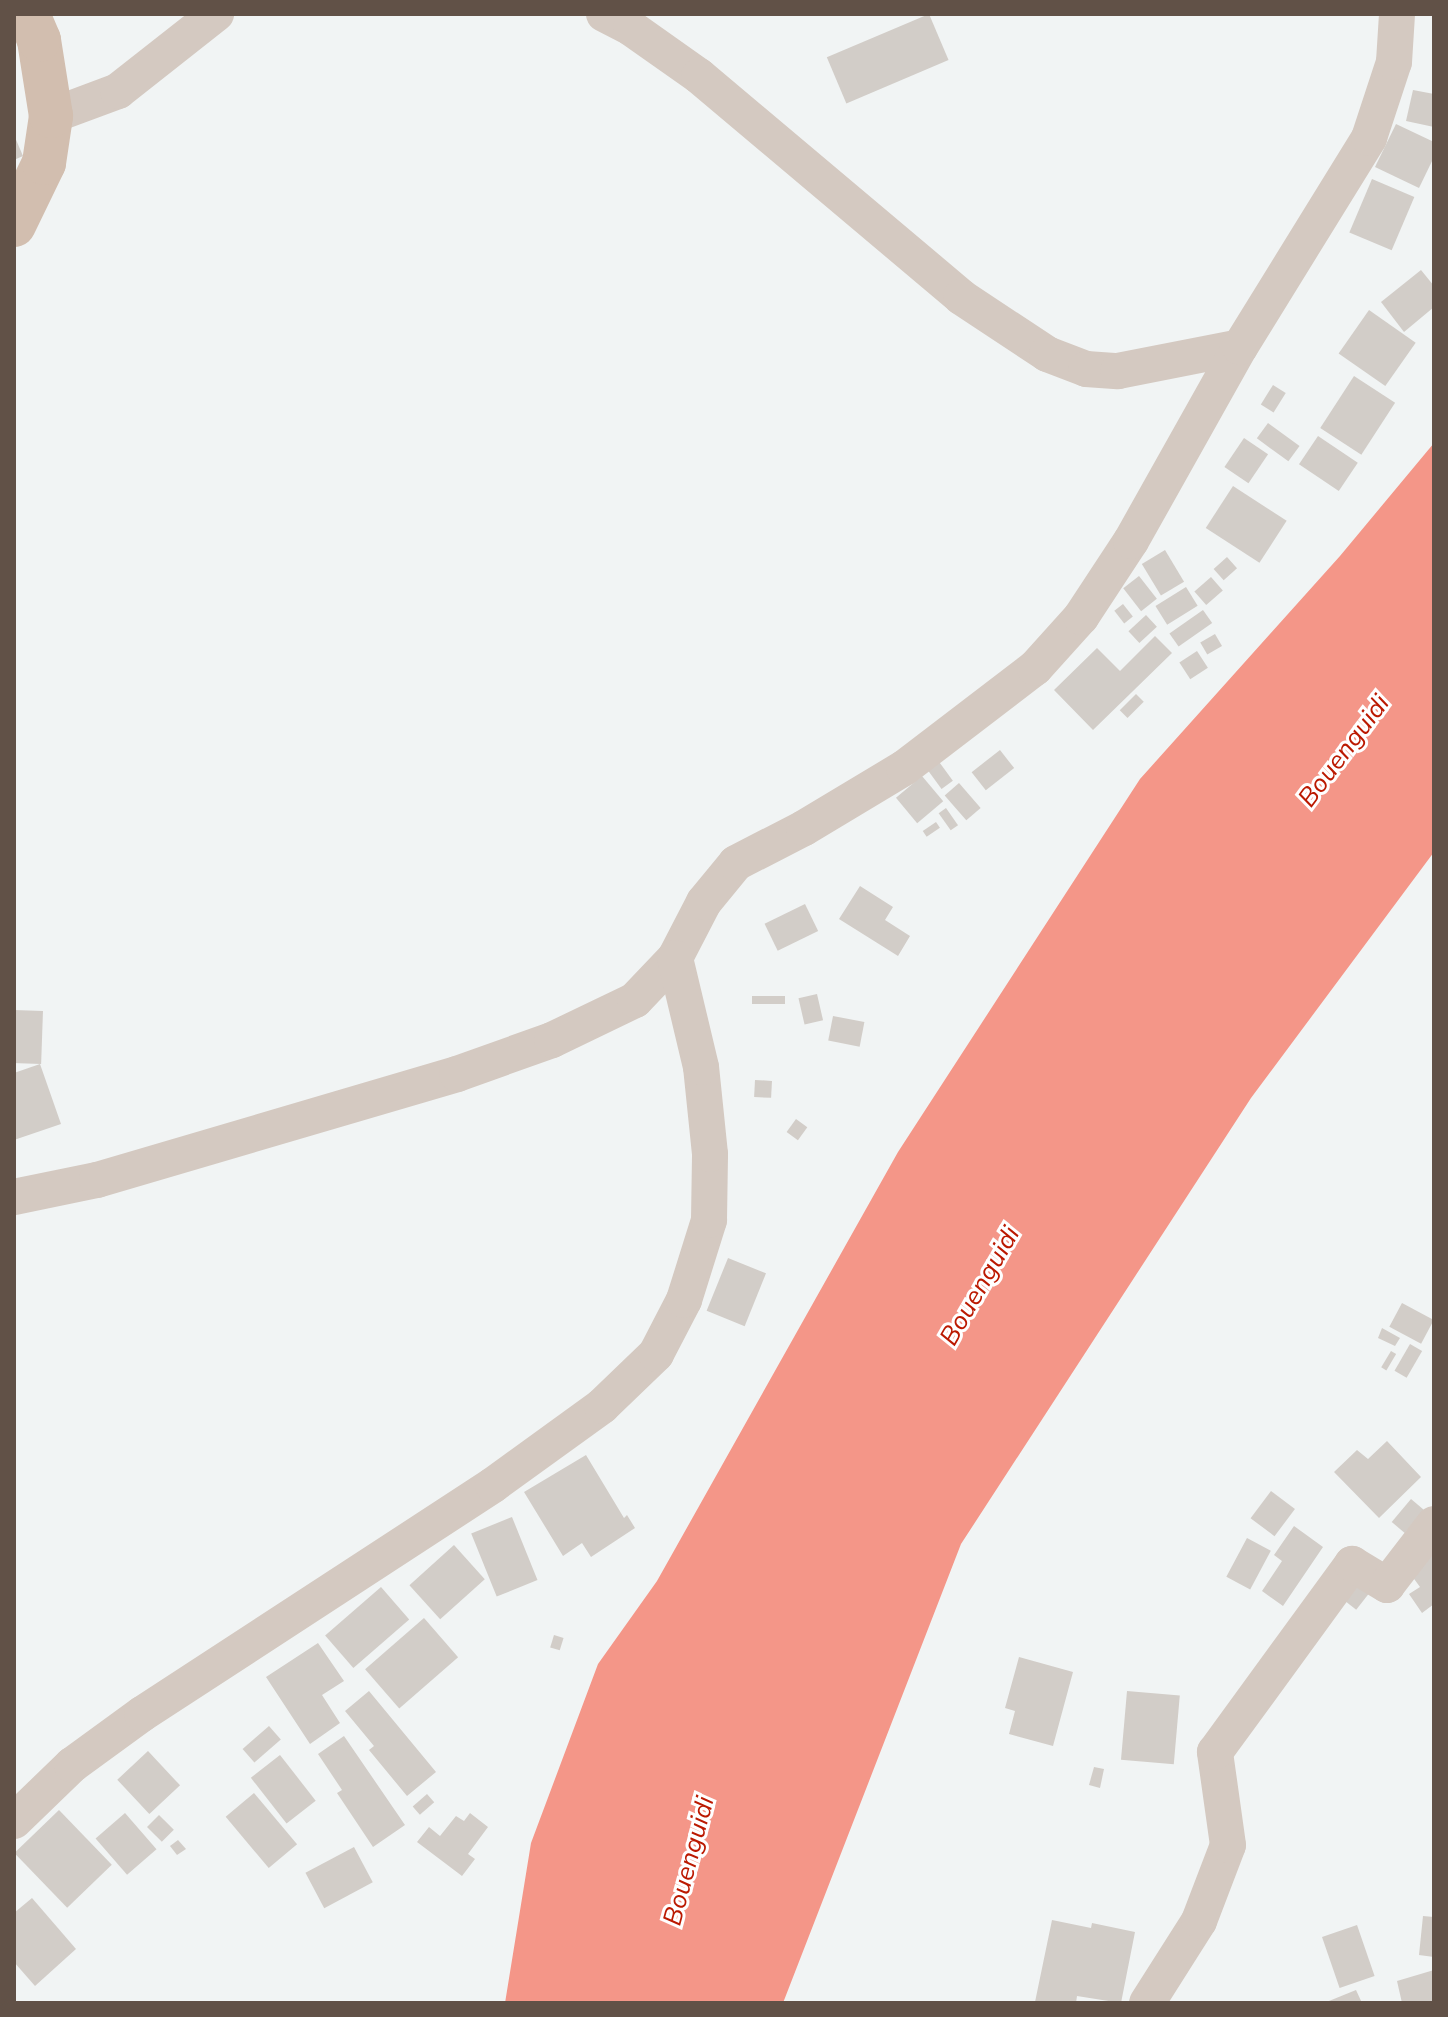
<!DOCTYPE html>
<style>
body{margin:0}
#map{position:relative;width:1448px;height:2017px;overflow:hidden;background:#f1f4f4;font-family:"Nunito Sans",sans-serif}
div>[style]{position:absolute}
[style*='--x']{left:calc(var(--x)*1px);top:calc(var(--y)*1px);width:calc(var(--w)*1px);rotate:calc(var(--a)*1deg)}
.water>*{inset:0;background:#f49688}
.building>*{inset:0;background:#d2cdc8;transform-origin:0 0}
.minor>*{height:36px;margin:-18px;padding:0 18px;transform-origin:18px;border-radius:18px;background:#d4c9c1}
.major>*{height:44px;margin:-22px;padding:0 22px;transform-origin:22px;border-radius:22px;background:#d2beaf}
span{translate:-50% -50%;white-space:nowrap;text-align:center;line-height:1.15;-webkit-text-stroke:6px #fff;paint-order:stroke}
.water-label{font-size:26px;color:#bb1901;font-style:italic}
.frame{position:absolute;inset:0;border:16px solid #615147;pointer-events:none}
</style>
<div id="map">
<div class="water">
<i style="clip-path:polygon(1434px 443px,1434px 852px,1251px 1098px,961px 1544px,783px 2003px,505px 2003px,531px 1843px,598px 1664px,657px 1581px,898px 1152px,1140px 779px,1340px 556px)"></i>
</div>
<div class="building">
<i style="left:929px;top:14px;width:50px;height:111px;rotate:67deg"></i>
<i style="clip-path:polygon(1413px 90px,1434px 94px,1434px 127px,1406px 121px)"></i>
<i style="clip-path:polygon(1396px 124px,1434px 142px,1434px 157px,1419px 188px,1375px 167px)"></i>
<i style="clip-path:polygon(14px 135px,23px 156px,14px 160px)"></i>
<i style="left:1372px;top:179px;width:46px;height:58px;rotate:23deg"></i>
<i style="clip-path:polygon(1421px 270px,1434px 286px,1434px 307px,1404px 332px,1381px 302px)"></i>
<i style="left:1369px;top:310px;width:57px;height:53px;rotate:35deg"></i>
<i style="left:1354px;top:376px;width:49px;height:62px;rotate:33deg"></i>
<i style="left:1273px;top:385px;width:15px;height:23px;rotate:32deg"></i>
<i style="left:1268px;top:423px;width:39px;height:19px;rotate:36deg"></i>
<i style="left:1318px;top:436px;width:48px;height:34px;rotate:34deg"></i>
<i style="left:1244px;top:438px;width:29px;height:35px;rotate:34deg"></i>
<i style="left:1233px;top:486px;width:64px;height:50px;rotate:33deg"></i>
<i style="left:1165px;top:550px;width:37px;height:27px;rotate:59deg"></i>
<i style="left:1227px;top:557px;width:15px;height:18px;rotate:48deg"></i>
<i style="left:1139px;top:576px;width:29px;height:20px;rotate:52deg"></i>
<i style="left:1211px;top:577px;width:18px;height:22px;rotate:49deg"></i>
<i style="left:1186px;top:587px;width:22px;height:36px;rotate:58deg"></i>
<i style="left:1123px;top:604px;width:16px;height:11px;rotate:52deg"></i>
<i style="left:1203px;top:610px;width:16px;height:41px;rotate:55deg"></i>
<i style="left:1146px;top:615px;width:16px;height:24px;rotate:47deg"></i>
<i style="left:1215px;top:634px;width:14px;height:17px;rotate:60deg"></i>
<i style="clip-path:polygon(1155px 636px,1172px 653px,1093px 730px,1054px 690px,1097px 648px,1120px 671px)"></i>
<i style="left:1197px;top:651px;width:20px;height:21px;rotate:57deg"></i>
<i style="left:1136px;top:694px;width:11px;height:23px;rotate:45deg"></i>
<i style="left:1000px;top:750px;width:23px;height:36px;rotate:52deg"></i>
<i style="left:937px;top:759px;width:27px;height:14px;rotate:54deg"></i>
<i style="left:922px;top:776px;width:33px;height:34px;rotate:50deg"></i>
<i style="left:959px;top:783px;width:33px;height:19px;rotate:49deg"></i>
<i style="left:946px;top:808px;width:21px;height:9px;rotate:55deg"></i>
<i style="left:936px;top:822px;width:7px;height:16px;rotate:56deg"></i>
<i style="clip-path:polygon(860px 886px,893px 907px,885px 920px,910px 936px,898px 956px,839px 919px)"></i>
<i style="left:805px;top:904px;width:30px;height:45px;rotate:64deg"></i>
<i style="left:817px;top:994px;width:27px;height:19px;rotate:77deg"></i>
<i style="left:785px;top:996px;width:8px;height:33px;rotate:90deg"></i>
<i style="left:14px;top:1010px;width:29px;height:53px;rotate:2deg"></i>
<i style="left:833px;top:1016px;width:32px;height:25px;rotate:11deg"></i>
<i style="clip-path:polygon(40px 1064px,61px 1124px,14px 1140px,14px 1073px)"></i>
<i style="left:755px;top:1080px;width:17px;height:17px;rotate:3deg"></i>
<i style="left:796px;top:1119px;width:14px;height:16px;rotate:36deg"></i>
<i style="left:728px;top:1258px;width:41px;height:57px;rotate:22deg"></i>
<i style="left:1402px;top:1303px;width:36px;height:27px;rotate:28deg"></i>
<i style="clip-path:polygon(1382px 1328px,1400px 1338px,1395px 1346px,1378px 1338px)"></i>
<i style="left:1410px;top:1344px;width:14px;height:31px;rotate:30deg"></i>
<i style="left:1391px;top:1351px;width:6px;height:19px;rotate:31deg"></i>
<i style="clip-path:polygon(1387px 1441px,1421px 1477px,1379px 1518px,1334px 1472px,1357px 1450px,1368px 1459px)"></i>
<i style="clip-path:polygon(586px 1455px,624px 1518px,627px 1515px,635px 1528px,591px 1557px,582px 1543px,563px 1556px,524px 1492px)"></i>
<i style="left:1271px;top:1491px;width:30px;height:34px;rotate:37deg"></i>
<i style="left:1411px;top:1499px;width:17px;height:30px;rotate:40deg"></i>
<i style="left:512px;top:1517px;width:68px;height:44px;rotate:68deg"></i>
<i style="clip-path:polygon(1294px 1526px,1323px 1547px,1283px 1606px,1262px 1591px,1282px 1561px,1274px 1555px)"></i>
<i style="left:1247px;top:1538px;width:27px;height:44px;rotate:28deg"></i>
<i style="left:454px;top:1545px;width:46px;height:60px;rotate:48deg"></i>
<i style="clip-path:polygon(1434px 1554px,1434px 1604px,1422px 1613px,1409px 1594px,1420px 1587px,1409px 1572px)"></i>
<i style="left:1351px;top:1579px;width:23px;height:21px;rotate:38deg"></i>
<i style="left:381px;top:1587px;width:43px;height:74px;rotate:49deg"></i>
<i style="left:424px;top:1618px;width:52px;height:78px;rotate:49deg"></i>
<i style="left:554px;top:1635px;width:10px;height:13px;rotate:17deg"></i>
<i style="clip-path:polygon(318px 1643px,344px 1681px,322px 1695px,340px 1723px,310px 1744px,266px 1677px)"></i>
<i style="clip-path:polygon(1019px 1657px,1073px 1672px,1053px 1746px,1009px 1734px,1015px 1711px,1005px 1708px)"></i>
<i style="clip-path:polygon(369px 1691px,436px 1772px,407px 1796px,369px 1750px,374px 1746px,345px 1711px)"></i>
<i style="left:1127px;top:1691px;width:53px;height:69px;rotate:5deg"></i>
<i style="left:269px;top:1726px;width:18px;height:35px;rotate:49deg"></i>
<i style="clip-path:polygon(344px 1736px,405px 1825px,373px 1847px,337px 1793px,342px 1790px,318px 1754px)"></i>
<i style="left:148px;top:1751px;width:47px;height:42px;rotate:47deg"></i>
<i style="left:280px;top:1755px;width:58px;height:37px;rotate:52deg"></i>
<i style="clip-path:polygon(1094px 1767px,1104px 1769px,1100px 1788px,1089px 1785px)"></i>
<i style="left:254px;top:1793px;width:67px;height:37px;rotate:50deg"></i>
<i style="left:427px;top:1794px;width:11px;height:19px;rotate:49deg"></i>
<i style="left:59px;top:1810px;width:76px;height:62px;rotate:46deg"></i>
<i style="left:125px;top:1813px;width:48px;height:39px;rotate:49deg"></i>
<i style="clip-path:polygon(470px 1813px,488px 1827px,468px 1854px,475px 1859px,462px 1876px,417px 1842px,429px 1827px,440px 1836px,456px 1816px,464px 1821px)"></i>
<i style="left:159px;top:1815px;width:21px;height:17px;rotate:45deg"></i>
<i style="clip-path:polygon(178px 1840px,186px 1849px,177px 1855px,170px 1846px)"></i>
<i style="left:354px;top:1847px;width:40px;height:55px;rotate:62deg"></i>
<i style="clip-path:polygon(32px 1898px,76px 1949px,35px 1986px,14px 1962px,14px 1913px)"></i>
<i style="clip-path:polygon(1423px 1916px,1434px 1917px,1434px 1957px,1419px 1955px)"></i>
<i style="clip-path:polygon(1052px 1920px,1091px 1928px,1092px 1923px,1135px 1932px,1121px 2003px,1077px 1996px,1076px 2003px,1035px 2002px)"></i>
<i style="left:1357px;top:1925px;width:54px;height:37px;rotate:71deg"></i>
<i style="clip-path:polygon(1434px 1970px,1434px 2003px,1402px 2003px,1397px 1981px)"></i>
<i style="clip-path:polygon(1356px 1990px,1362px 2003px,1324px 2003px)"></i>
</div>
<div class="minor">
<i style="--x:604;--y:14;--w:30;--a:27"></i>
<i style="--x:631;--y:28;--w:83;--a:35.2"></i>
<i style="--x:699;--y:76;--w:343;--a:40.1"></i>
<i style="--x:961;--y:297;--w:103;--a:33.5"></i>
<i style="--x:1047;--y:354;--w:42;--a:21"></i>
<i style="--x:1086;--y:369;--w:32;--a:4"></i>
<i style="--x:1118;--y:371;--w:124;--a:-11.1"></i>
<i style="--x:51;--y:116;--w:72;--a:-20.5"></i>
<i style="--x:118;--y:91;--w:125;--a:-38.2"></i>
<i style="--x:14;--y:1197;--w:85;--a:-11.6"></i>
<i style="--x:97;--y:1180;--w:375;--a:-16.4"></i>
<i style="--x:457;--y:1074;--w:101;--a:-19.7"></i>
<i style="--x:552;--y:1040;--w:92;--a:-25.7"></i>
<i style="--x:635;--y:1000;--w:58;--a:-46.4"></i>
<i style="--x:675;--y:958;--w:63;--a:-62.6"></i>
<i style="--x:704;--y:902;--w:50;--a:-50.6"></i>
<i style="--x:736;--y:863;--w:76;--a:-27.2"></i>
<i style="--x:804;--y:828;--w:117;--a:-31"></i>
<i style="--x:904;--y:768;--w:165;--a:-37.4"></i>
<i style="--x:1035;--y:668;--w:69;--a:-48"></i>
<i style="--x:1081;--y:617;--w:91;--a:-56.7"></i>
<i style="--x:1131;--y:541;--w:223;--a:-60.7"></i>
<i style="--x:1240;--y:347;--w:246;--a:-58.3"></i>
<i style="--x:1369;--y:138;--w:80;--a:-71.8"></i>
<i style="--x:1394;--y:62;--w:48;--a:-86.4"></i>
<i style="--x:14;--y:1821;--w:81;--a:-44"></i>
<i style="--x:72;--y:1765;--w:87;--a:-36.1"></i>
<i style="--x:142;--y:1714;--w:419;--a:-33.1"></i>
<i style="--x:493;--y:1485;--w:135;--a:-35.9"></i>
<i style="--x:602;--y:1406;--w:75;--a:-43.9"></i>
<i style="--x:656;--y:1354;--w:61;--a:-62.6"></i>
<i style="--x:684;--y:1300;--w:84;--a:-72.6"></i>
<i style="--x:709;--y:1220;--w:66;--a:-89.1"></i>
<i style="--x:710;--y:1154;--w:87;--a:-95.9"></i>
<i style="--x:701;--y:1067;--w:112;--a:-103.4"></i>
<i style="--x:1147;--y:2003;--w:97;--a:-57.6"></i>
<i style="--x:1199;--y:1921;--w:81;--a:-69.1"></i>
<i style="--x:1228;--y:1845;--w:94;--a:-98"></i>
<i style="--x:1215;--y:1752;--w:233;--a:-53.9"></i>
<i style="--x:1352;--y:1564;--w:41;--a:31"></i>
<i style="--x:1387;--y:1585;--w:77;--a:-52.4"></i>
</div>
<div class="major">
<i style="--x:14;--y:225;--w:69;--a:-64.2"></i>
<i style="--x:44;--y:163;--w:48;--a:-81.5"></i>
<i style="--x:51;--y:116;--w:77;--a:-99"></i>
<i style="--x:39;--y:40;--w:28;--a:-113"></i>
</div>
<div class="water-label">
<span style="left:1344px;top:751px;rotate:-53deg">Bouenguidi</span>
<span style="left:980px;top:1286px;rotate:-60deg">Bouenguidi</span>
<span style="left:689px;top:1861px;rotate:-75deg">Bouenguidi</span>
</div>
<div class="frame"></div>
</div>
